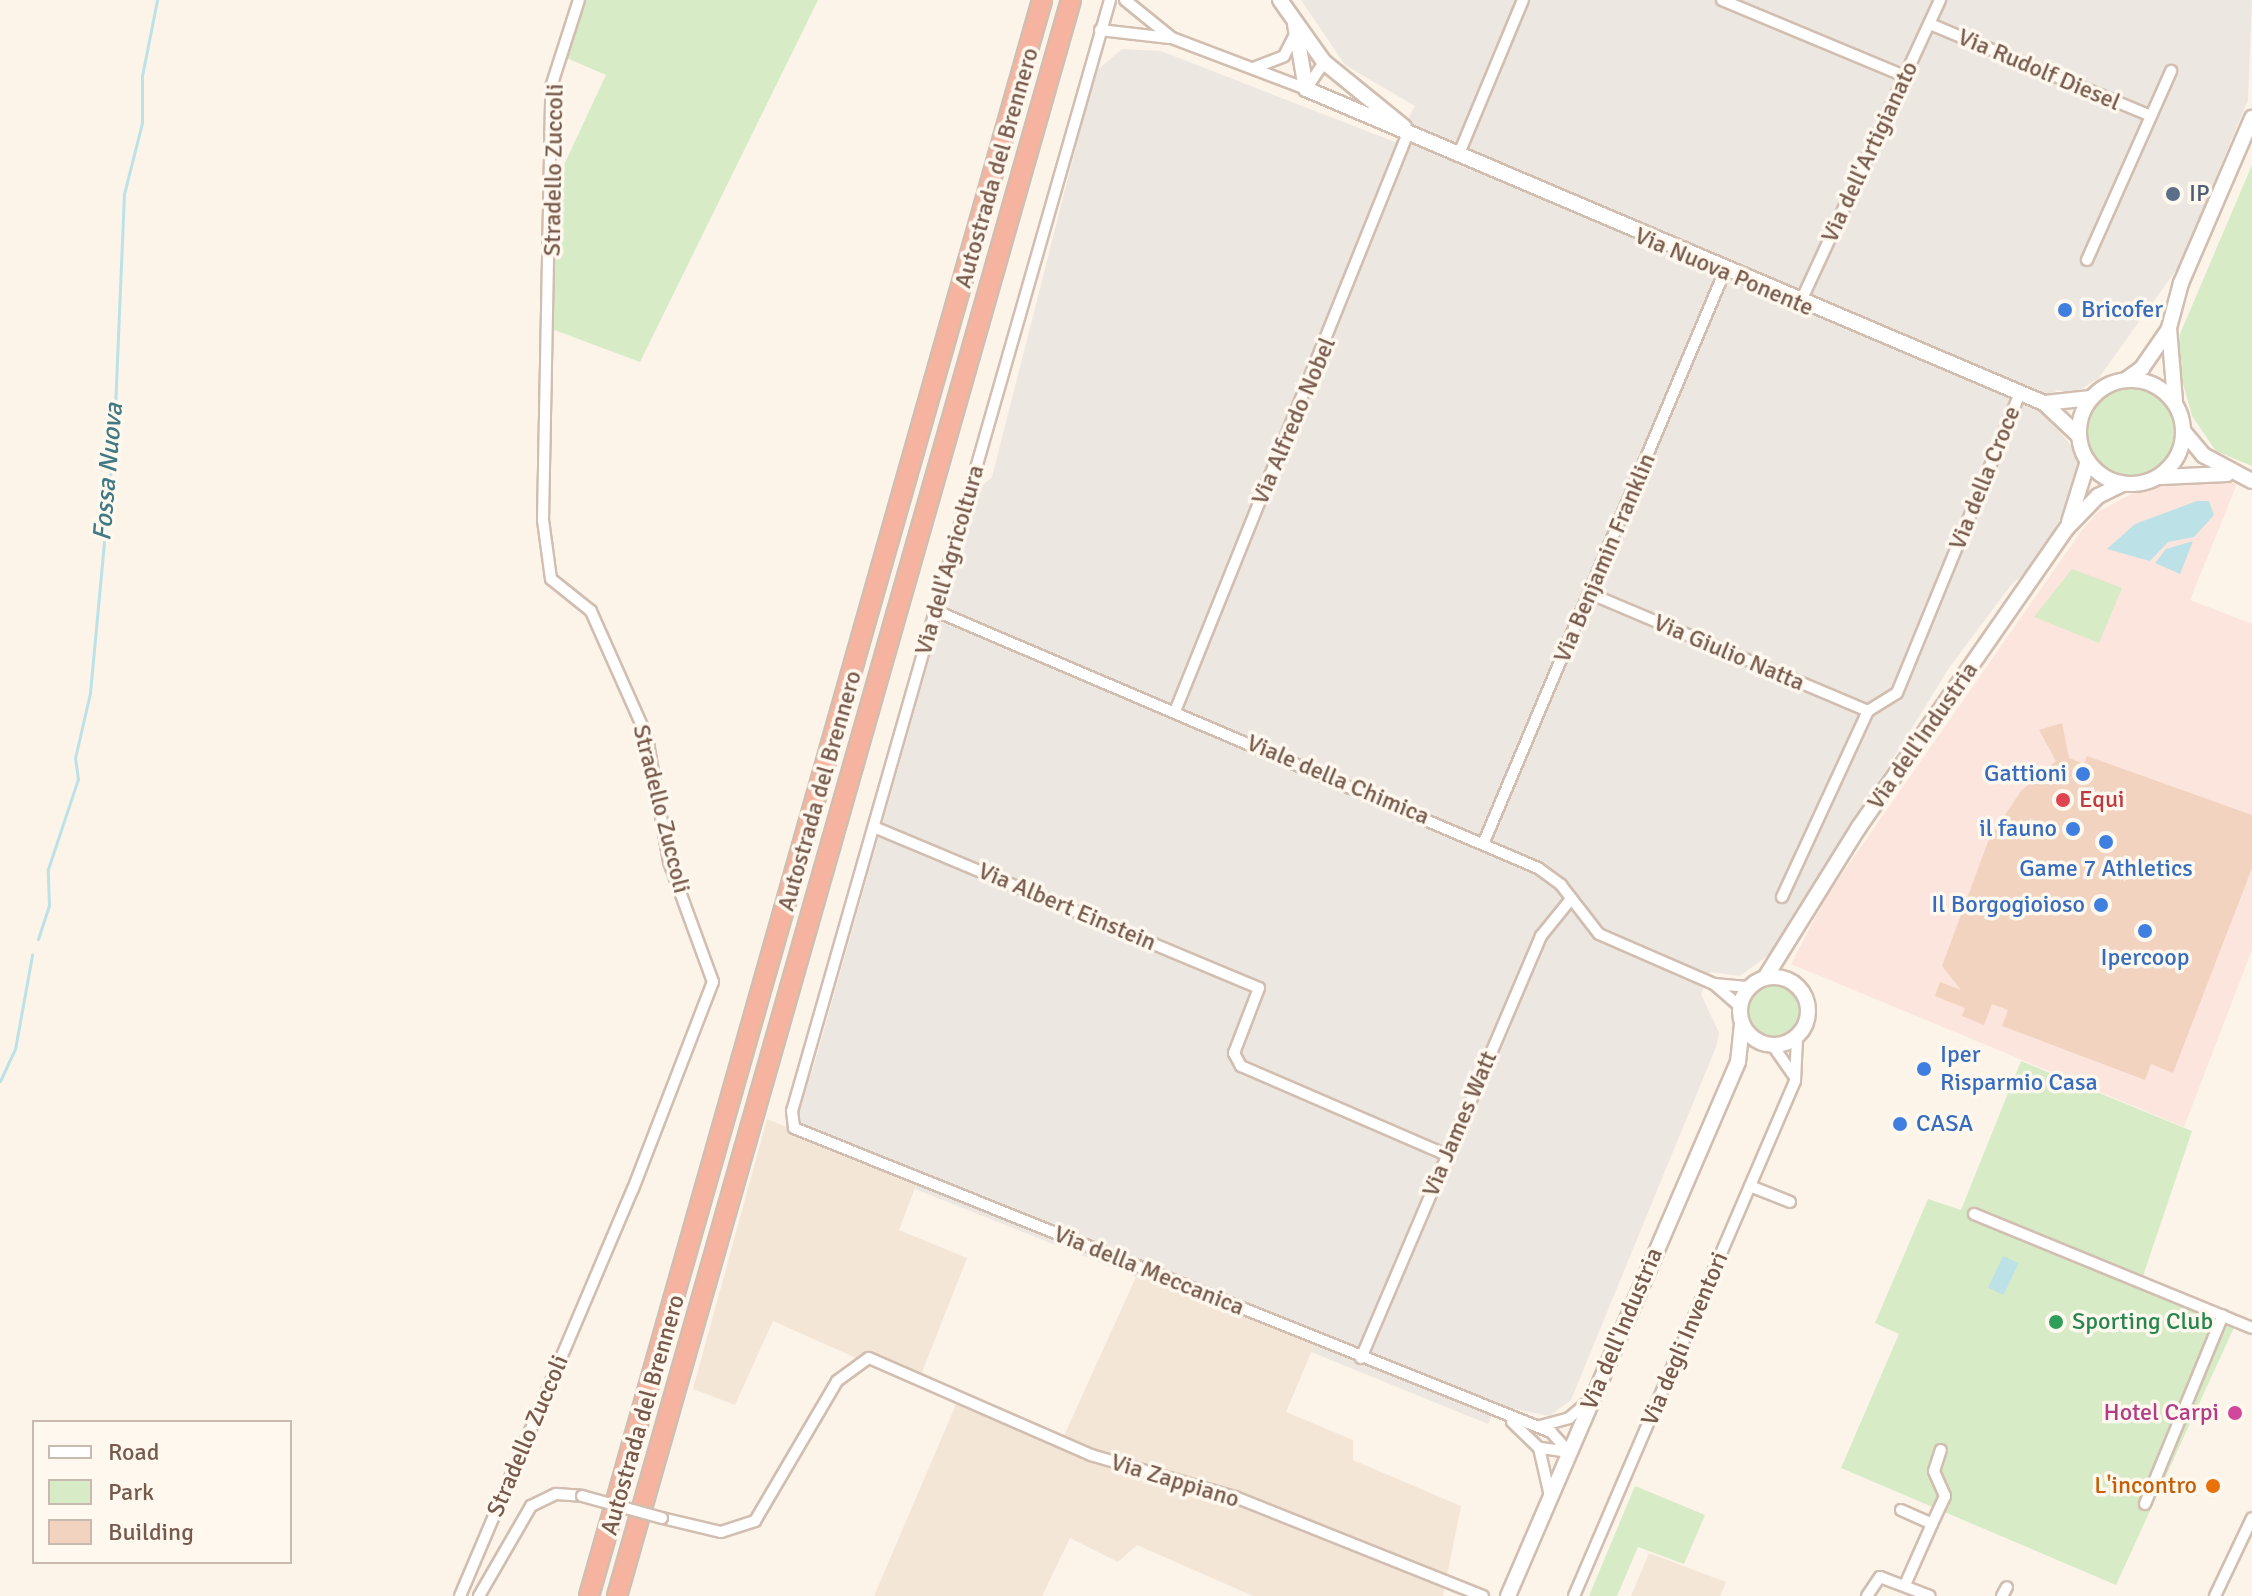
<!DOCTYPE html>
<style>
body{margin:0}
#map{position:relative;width:2252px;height:1596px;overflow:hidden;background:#fcf4e9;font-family:Signika,sans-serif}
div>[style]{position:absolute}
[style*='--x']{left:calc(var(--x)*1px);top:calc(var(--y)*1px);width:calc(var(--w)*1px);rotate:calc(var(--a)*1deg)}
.residential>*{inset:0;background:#f4e6d7}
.commercial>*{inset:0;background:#fce5dc}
.industrial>*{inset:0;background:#ede7e2}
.green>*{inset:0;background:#d6ebc6}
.round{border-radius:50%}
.water>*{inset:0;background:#bce2e7;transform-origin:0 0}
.stream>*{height:3px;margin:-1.5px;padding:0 1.5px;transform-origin:1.5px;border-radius:1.5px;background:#bce2e7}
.building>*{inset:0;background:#f2d3c0}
.roads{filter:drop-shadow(2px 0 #d1beb0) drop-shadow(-2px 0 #d1beb0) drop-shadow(0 2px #d1beb0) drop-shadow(0 -2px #d1beb0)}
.street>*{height:10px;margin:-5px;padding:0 5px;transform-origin:5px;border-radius:5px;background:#fff}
.secondary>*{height:14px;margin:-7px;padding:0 7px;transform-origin:7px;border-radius:7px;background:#fff}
.secondary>.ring{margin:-7px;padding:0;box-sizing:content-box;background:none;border:14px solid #fff;border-radius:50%}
.highway>*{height:18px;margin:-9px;padding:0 9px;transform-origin:9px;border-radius:9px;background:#f6b4a0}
.bridges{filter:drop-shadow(2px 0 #d1beb0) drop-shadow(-2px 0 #d1beb0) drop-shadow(0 2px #d1beb0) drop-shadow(0 -2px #d1beb0)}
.street-bridge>*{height:10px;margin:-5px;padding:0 5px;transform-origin:5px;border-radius:5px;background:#fff}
.dots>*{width:22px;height:22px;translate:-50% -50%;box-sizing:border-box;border:4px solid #fff8ef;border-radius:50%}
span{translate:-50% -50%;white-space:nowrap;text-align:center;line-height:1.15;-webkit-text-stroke:7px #fff8ef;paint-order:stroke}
.street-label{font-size:24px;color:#775a4c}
.service-label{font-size:24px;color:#4e5e75}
.left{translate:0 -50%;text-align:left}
.shop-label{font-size:24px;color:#366cbe}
.right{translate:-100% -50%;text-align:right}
.health-label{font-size:24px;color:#be3a42}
.leisure-label{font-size:24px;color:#27864d}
.hotel-label{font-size:24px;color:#b23c85}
.food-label{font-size:24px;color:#c56008}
.water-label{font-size:26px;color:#427a83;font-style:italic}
.legend{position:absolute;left:32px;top:1420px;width:260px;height:144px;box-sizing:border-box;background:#fff8ef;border:2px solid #c9b9ae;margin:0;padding:10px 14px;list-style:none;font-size:24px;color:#775a4c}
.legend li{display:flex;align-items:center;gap:16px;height:40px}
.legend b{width:40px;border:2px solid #c9b9ae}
</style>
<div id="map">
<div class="residential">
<i style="clip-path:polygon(767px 1119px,918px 1180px,899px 1230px,967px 1258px,917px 1385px,773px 1321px,735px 1405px,693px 1389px)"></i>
<i style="clip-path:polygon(1141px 1266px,1316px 1341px,1286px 1412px,1353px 1440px,1353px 1460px,1461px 1506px,1443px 1596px,1253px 1596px,1137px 1545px,1118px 1562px,1070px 1538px,1042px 1596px,874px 1596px,960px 1395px,1062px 1440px)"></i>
<i style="clip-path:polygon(1649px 1553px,1726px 1582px,1720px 1596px,1631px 1596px)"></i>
</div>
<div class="commercial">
<i style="clip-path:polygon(2220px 479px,2237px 484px,2190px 600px,2252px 624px,2252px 950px,2184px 1127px,1791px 964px,1826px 897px,2082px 530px,2098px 512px,2131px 494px,2174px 480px)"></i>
</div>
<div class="industrial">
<i style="clip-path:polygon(1301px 0,2252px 0,2248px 100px,2179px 266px,2098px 379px,2074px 393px,2056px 390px,2046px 415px,2074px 449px,2079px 471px,2072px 497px,2036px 563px,2011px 585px,1949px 668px,1774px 951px,1740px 976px,1710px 972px,1701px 994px,1719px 1033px,1716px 1047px,1571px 1400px,1549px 1416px,1496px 1405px,1488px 1424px,1311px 1352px,1316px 1342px,1141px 1266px,1136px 1277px,915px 1189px,918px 1181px,790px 1129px,814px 1065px,977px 490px,992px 477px,1095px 72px,1122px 49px,1161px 51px,1395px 142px,1415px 106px,1345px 65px)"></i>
</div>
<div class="green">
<i style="clip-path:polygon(574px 0,818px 0,640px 362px,549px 328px,548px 199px,606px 75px,555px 53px)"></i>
<i style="clip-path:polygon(2252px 165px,2252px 466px,2216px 451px,2192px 416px,2176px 358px,2180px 334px)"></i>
<i class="round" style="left:2086px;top:386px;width:90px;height:90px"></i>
<i style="clip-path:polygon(2072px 569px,2122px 588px,2099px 643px,2034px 617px)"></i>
<i class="round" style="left:1745px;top:983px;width:56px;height:56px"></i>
<i style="clip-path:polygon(2021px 1061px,2192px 1131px,2142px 1279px,2237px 1321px,2116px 1585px,1841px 1468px,1899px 1334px,1875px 1323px,1928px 1199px,1961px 1210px)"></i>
<i style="clip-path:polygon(1635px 1486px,1705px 1515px,1684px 1564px,1638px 1547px,1617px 1596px,1589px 1596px)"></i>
</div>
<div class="water">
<i style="clip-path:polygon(2197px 501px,2209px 501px,2214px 515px,2194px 537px,2168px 542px,2150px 561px,2107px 549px,2135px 524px)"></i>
<i style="clip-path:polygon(2193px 541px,2180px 574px,2155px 563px,2166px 549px)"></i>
<i style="left:2003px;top:1256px;width:17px;height:35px;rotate:25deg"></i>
</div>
<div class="stream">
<i style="--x:38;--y:939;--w:35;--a:-72"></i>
<i style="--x:49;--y:906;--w:37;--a:-92"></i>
<i style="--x:48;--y:869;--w:95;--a:-71.6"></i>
<i style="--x:78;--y:779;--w:21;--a:-98"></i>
<i style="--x:75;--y:758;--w:67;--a:-77"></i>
<i style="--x:90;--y:693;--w:262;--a:-84.7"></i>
<i style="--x:114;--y:432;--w:238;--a:-87.6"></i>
<i style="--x:124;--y:194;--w:73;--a:-75.8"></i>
<i style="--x:142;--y:123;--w:47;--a:-90"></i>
<i style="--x:142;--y:76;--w:77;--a:-78.8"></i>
<i style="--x:0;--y:1081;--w:35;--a:-65"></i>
<i style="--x:15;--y:1049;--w:96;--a:-79.7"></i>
</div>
<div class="building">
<i style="clip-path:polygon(2062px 723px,2069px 758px,2084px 764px,2087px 756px,2252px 815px,2252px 868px,2173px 1073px,2151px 1064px,2145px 1080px,2002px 1026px,2008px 1010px,1992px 1004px,1984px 1025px,1962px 1016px,1965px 1008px,1935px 996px,1940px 982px,1961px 990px,1942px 966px,1989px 839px,2021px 791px,2056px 761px,2039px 730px)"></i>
</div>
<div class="roads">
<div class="street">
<i style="--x:1110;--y:0;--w:1156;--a:105.97"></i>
<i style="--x:792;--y:1111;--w:17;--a:83"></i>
<i style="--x:794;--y:1128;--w:816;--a:21.88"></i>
<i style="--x:1551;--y:1432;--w:27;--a:48"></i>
<i style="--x:1569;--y:1452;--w:30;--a:-172"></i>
<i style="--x:1125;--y:0;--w:60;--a:39"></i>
<i style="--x:1172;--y:38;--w:143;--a:20.8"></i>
<i style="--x:1306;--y:89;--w:32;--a:-56"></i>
<i style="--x:1722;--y:0;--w:198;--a:22.6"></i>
<i style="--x:1930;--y:24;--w:237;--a:22.6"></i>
<i style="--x:1100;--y:30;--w:70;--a:6.5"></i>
<i style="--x:1256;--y:67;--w:30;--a:-21"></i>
<i style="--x:1284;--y:56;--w:25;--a:-63"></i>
<i style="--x:1458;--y:156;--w:169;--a:-67.4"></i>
<i style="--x:2087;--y:260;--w:207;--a:-66"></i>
<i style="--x:1800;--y:303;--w:334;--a:-65.2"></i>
<i style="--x:1591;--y:594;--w:301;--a:22.9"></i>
<i style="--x:936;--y:611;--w:655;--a:23.12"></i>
<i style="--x:1538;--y:868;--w:29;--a:36"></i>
<i style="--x:1561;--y:885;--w:62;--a:52.2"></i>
<i style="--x:1599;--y:934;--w:125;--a:23.5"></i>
<i style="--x:1714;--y:984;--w:35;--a:41"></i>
<i style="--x:1176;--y:709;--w:621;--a:-68.06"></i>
<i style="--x:1868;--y:711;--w:34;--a:-32"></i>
<i style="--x:1897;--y:693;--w:324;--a:-67.7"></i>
<i style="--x:874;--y:827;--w:417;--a:22.7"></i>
<i style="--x:1259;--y:988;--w:70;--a:111"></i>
<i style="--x:1234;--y:1053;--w:15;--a:62"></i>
<i style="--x:1241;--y:1066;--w:224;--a:23.4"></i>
<i style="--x:1484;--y:842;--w:618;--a:-67.13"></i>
<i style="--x:1782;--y:897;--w:205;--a:-65.2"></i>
<i style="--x:1714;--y:984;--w:36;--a:5"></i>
<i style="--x:1773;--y:1046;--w:35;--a:55"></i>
<i style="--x:1750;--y:1186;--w:43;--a:21.8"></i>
<i style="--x:1974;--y:1214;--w:300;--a:22.3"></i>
<i style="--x:1361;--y:1358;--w:459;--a:-66.9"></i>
<i style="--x:1541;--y:936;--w:48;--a:-51"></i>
<i style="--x:1512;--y:1422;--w:37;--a:44"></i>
<i style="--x:1539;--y:1448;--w:49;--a:77.1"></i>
<i style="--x:1540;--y:1426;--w:30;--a:-15"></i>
<i style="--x:1569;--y:1418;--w:25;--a:-40"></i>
<i style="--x:2145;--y:1504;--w:204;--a:-67.6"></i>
<i style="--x:1901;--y:1510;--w:34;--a:24"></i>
<i style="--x:1932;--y:1524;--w:67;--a:113.9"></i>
<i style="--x:662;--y:1518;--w:61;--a:13.3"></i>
<i style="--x:721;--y:1532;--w:36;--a:-18"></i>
<i style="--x:755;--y:1521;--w:162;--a:-59.6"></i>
<i style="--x:837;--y:1381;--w:39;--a:-36"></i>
<i style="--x:869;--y:1358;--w:242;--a:23.6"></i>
<i style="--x:1091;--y:1455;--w:150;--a:16.3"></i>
<i style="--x:1235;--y:1497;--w:267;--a:21.8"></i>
<i style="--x:1932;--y:1524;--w:31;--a:-65"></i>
<i style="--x:1945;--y:1496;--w:27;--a:-114"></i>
<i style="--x:1934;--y:1471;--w:22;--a:-72"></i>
<i style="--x:460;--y:1596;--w:442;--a:-67"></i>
<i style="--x:633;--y:1189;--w:222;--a:-68.9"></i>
<i style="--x:713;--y:982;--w:128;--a:-110.1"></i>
<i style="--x:669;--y:862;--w:127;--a:-100"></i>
<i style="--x:647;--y:737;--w:138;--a:-114"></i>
<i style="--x:591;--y:611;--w:51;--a:-141.3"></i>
<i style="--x:551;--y:579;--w:60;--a:-97.7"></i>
<i style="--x:543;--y:520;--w:433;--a:-88.9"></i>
<i style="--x:551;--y:87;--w:91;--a:-72.2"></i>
<i style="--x:479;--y:1596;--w:104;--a:-60"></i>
<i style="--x:531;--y:1506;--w:28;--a:-26"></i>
<i style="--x:556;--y:1494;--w:26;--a:4"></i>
<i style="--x:1574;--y:1596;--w:560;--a:-66.77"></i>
<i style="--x:1795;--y:1081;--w:43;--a:-87.3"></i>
<i style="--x:1867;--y:1596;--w:23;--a:-56"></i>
<i style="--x:1880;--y:1577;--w:53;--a:20.8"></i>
<i style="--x:2002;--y:1596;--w:10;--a:-61"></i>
<i style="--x:2215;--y:1596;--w:86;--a:-64.6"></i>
</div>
<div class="secondary">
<i style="--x:1280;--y:0;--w:76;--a:54.6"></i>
<i style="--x:1324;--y:62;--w:103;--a:39.1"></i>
<i style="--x:1295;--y:24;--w:66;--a:80.4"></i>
<i style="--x:1306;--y:89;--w:802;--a:23.05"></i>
<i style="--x:2044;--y:403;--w:48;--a:43.3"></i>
<i style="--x:2127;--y:379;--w:19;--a:-36"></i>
<i style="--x:2142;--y:368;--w:47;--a:-55.3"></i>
<i class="ring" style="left:2079px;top:380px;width:90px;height:90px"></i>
<i style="--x:2175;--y:401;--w:73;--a:-94.7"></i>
<i style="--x:2169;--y:328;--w:47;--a:-75.1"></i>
<i style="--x:2181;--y:283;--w:180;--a:-66.7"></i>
<i style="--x:2045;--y:403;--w:46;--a:-6.2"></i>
<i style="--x:2184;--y:432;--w:30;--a:50"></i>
<i style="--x:2203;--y:455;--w:55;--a:28"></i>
<i style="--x:2161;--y:477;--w:66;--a:-2.6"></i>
<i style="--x:2069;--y:522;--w:64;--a:-72.7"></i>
<i class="ring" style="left:1740px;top:977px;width:54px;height:54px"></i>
<i style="--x:1765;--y:978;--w:178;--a:-58.1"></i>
<i style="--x:1859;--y:827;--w:364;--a:-55.2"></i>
<i style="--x:2067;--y:528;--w:45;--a:-45.9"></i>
<i style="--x:2098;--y:496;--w:28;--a:-26"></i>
<i style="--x:1508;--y:1596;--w:581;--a:-66.7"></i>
<i style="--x:1738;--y:1062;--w:38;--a:-84"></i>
</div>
<div class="highway">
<i style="--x:589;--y:1596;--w:1659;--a:-74.15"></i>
<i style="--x:617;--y:1596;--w:1659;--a:-74.12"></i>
</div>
</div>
<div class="bridges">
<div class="street-bridge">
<i style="--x:582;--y:1496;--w:83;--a:15.4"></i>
</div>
</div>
<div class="dots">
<i style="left:2173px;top:194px;background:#5c6f8a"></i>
<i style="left:2065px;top:310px;background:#3f7fe0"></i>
<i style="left:2083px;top:774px;background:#3f7fe0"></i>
<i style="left:2063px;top:800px;background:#e0444e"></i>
<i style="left:2073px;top:829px;background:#3f7fe0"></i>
<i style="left:2106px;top:842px;background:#3f7fe0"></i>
<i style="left:2101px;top:905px;background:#3f7fe0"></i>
<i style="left:2145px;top:931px;background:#3f7fe0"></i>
<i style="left:1924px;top:1069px;background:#3f7fe0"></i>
<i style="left:1900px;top:1124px;background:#3f7fe0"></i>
<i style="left:2056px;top:1322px;background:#2e9e5b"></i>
<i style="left:2235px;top:1413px;background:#d1479c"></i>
<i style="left:2213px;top:1486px;background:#e8710a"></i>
</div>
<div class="street-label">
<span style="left:2039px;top:70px;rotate:23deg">Via Rudolf Diesel</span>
<span style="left:1870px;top:152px;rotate:-65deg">Via dell'Artigianato</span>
<span style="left:997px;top:168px;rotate:-74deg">Autostrada del Brennero</span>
<span style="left:554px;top:170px;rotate:-89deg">Stradello Zuccoli</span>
<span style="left:1724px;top:272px;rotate:23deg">Via Nuova Ponente</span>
<span style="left:1294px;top:421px;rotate:-67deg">Via Alfredo Nobel</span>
<span style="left:1985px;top:478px;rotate:-68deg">Via della Croce</span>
<span style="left:1605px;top:558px;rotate:-67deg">Via Benjamin Franklin</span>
<span style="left:950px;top:560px;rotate:-74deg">Via dell'Agricoltura</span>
<span style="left:1729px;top:653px;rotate:23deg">Via Giulio Natta</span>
<span style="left:1923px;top:736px;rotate:-55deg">Via dell'Industria</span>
<span style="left:1338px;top:780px;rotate:23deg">Viale della Chimica</span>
<span style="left:820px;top:791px;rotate:-74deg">Autostrada del Brennero</span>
<span style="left:661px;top:809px;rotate:76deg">Stradello Zuccoli</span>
<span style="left:1067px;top:907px;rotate:23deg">Via Albert Einstein</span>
<span style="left:1460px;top:1124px;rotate:-67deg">Via James Watt</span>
<span style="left:1149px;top:1271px;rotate:22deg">Via della Meccanica</span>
<span style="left:1622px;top:1329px;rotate:-67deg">Via dell'Industria</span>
<span style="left:1685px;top:1339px;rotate:-67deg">Via degli Inventori</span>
<span style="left:643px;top:1415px;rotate:-74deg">Autostrada del Brennero</span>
<span style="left:528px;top:1436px;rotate:-67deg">Stradello Zuccoli</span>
<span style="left:1175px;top:1481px;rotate:17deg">Via Zappiano</span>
</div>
<div class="service-label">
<span class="left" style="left:2189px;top:194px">IP</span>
</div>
<div class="shop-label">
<span class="left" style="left:2081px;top:310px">Bricofer</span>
<span class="right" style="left:2067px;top:774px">Gattioni</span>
<span class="right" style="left:2057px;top:829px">il fauno</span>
<span style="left:2106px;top:869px">Game 7 Athletics</span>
<span class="right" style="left:2085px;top:905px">Il Borgogioioso</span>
<span style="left:2145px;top:958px">Ipercoop</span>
<span class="left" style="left:1940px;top:1069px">Iper<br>Risparmio Casa</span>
<span class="left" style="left:1916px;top:1124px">CASA</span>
</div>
<div class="health-label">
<span class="left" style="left:2079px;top:800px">Equi</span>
</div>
<div class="leisure-label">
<span class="left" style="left:2072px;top:1322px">Sporting Club</span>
</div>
<div class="hotel-label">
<span class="right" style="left:2219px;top:1413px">Hotel Carpi</span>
</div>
<div class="food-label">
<span class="right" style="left:2197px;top:1486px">L'incontro</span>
</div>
<div class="water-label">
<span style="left:109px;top:472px;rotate:-85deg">Fossa Nuova</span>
</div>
<ul class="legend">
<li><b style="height:10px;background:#fff"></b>Road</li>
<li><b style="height:22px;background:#d6ebc6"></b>Park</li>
<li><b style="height:22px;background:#f2d3c0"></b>Building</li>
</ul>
</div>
